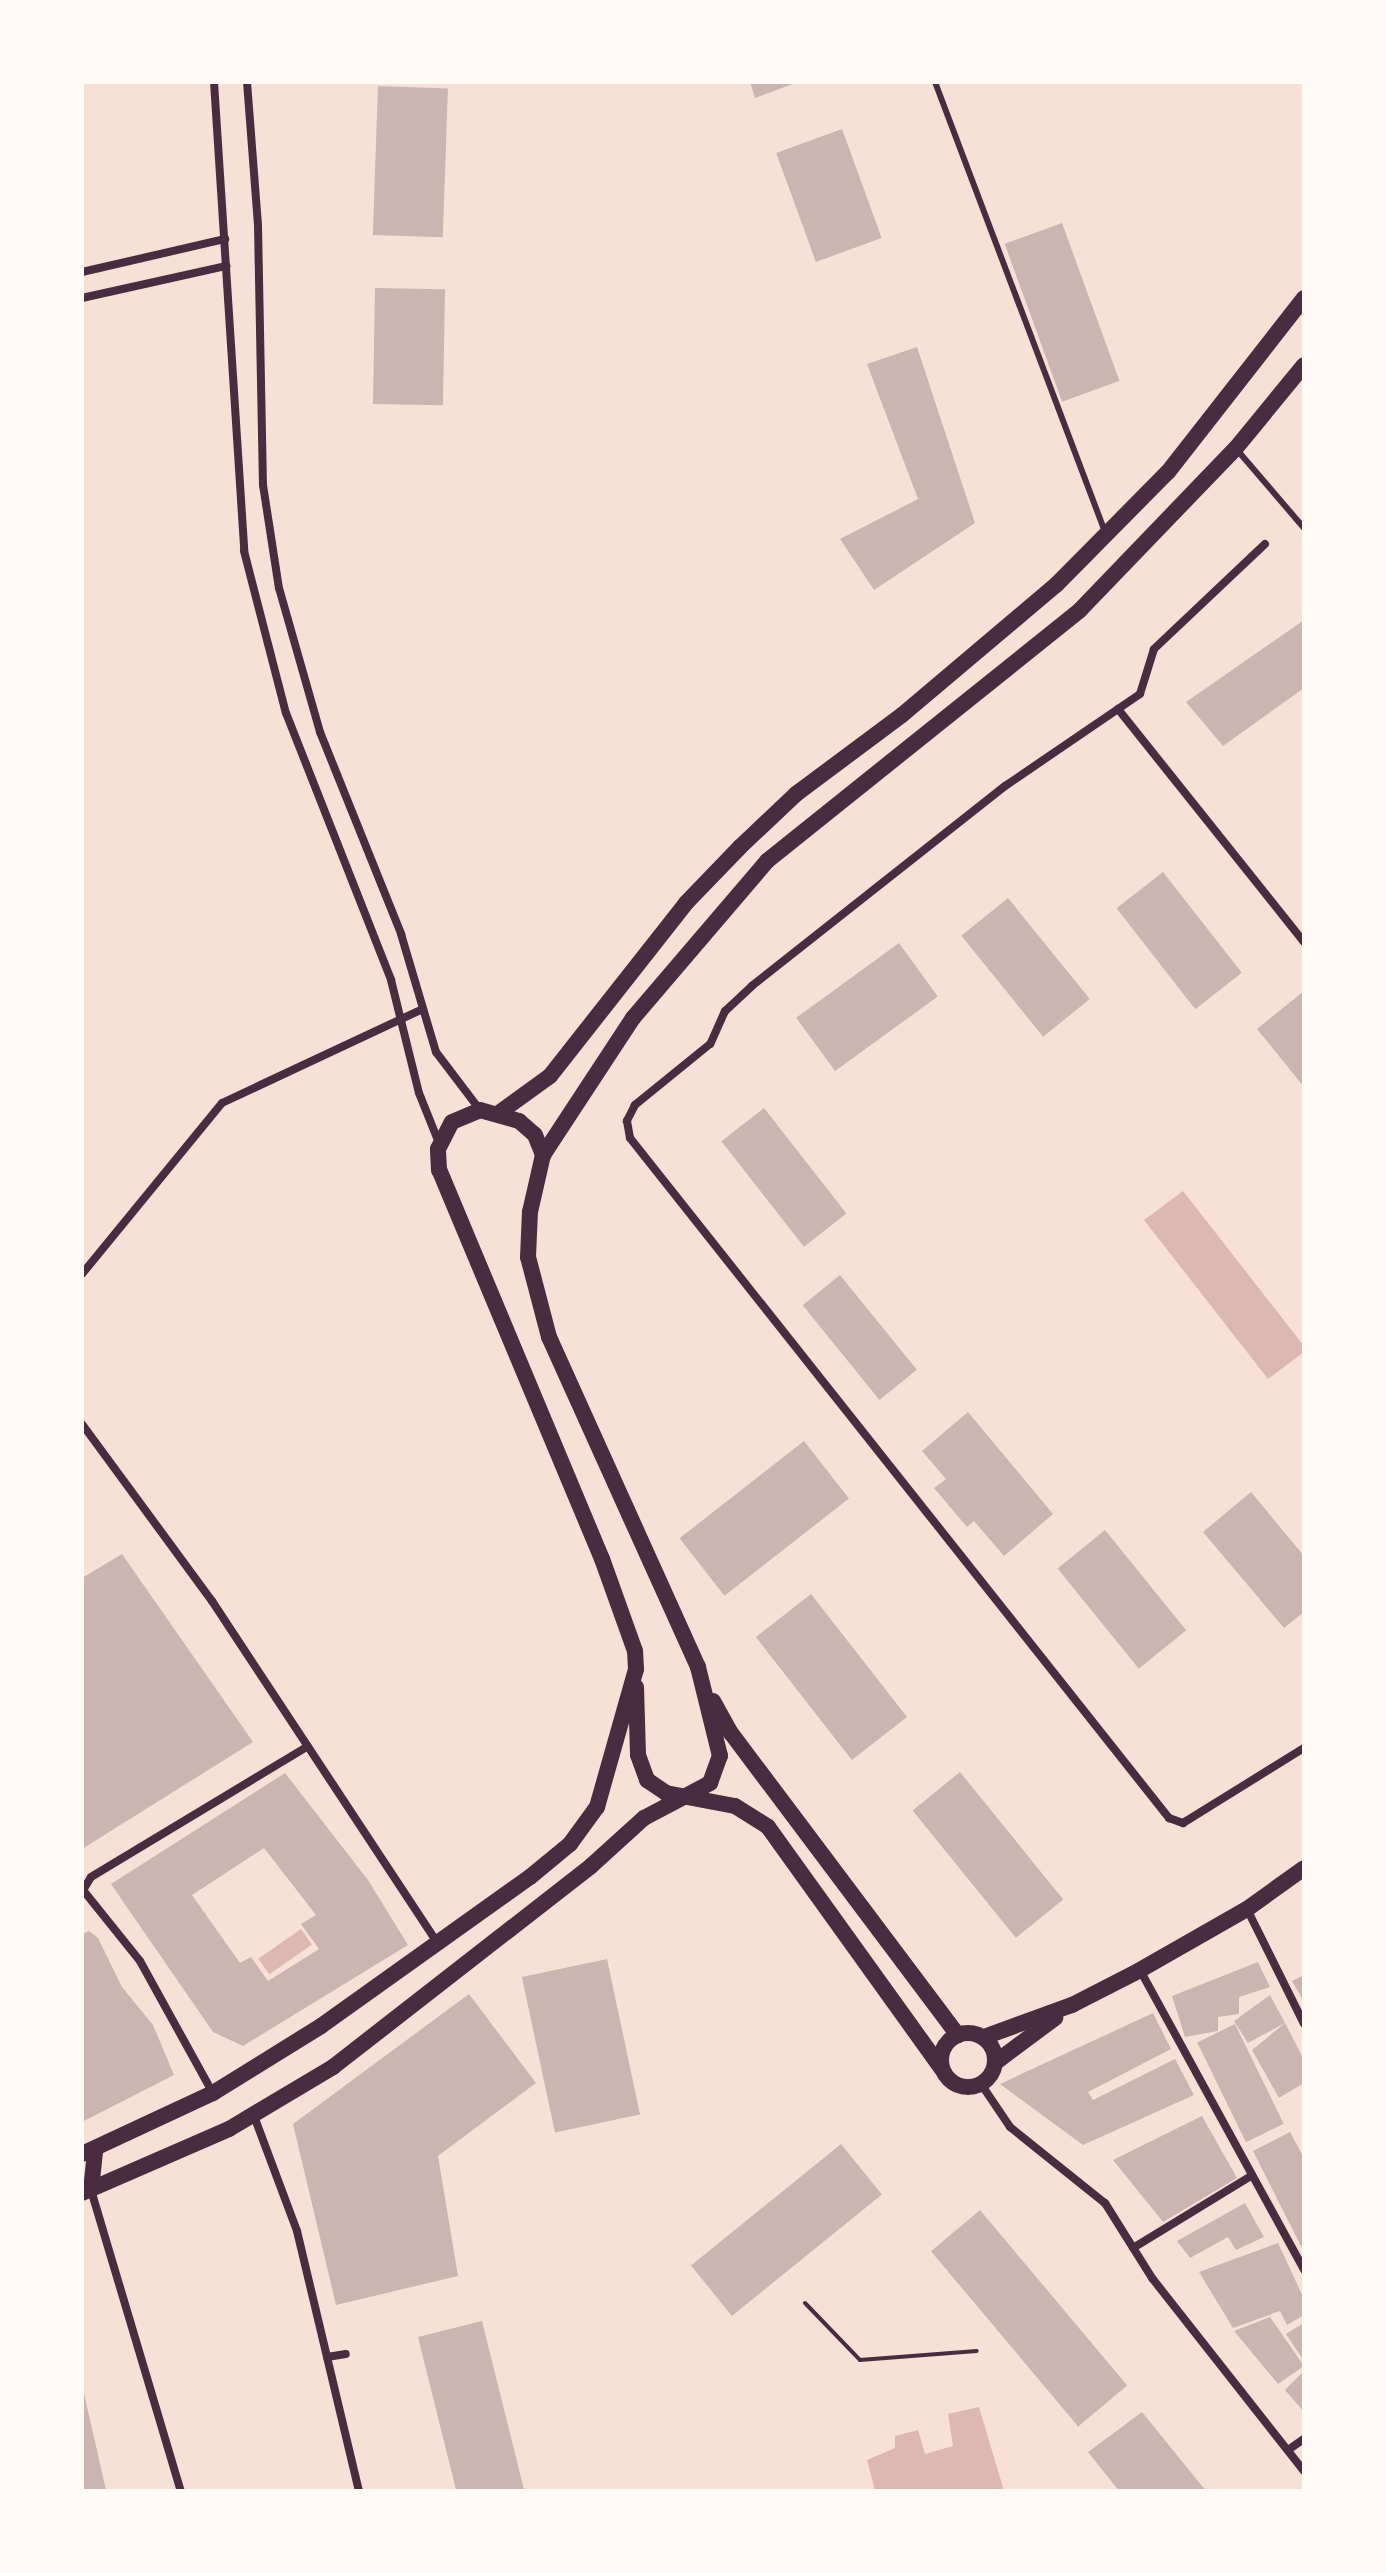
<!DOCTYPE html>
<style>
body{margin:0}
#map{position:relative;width:1386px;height:2573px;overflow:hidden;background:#f7e1d7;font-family:"Noto Sans",sans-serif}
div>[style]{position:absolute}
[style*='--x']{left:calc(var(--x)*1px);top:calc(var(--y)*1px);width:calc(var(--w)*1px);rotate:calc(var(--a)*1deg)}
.water>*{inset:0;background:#dcb8b0;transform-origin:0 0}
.building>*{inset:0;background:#ccb4b1;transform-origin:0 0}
.path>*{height:4px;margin:-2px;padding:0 2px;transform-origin:2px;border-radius:2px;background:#4a2c40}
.service>*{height:6px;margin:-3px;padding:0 3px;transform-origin:3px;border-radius:3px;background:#4a2c40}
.minor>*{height:8px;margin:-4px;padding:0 4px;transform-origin:4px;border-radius:4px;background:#4a2c40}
.secondary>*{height:16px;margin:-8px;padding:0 8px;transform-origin:8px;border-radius:8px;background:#4a2c40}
.secondary>.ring{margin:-8px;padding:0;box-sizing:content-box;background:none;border:16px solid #4a2c40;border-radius:50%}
span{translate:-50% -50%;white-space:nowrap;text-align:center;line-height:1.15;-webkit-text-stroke:6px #fffaf5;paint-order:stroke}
.frame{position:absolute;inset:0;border:84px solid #fffaf5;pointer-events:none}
</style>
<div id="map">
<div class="water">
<i style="clip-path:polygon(1183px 1191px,1304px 1346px,1304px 1352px,1268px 1379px,1144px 1220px)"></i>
<i style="left:301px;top:1929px;width:19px;height:52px;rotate:55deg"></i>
<i style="clip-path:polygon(979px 2407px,1004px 2491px,875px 2491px,867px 2460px,895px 2448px,895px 2436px,918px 2430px,925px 2454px,953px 2446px,948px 2414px)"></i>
</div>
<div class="building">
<i style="clip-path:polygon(750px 82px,798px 82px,755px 98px)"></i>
<i style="left:378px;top:86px;width:70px;height:149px;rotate:2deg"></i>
<i style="left:842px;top:129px;width:116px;height:70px;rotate:70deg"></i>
<i style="left:1062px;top:223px;width:168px;height:61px;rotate:70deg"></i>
<i style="left:375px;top:288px;width:70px;height:116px;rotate:1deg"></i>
<i style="clip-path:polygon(917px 347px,975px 523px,874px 590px,840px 539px,918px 499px,867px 364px)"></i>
<i style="clip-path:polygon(1304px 620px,1304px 688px,1223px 746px,1186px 702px)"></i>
<i style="left:1163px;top:872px;width:128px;height:59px;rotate:52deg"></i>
<i style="left:1008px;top:898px;width:130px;height:60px;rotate:51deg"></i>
<i style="left:899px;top:943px;width:66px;height:127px;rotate:54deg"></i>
<i style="clip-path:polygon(1304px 991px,1304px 1087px,1257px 1029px)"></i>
<i style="left:764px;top:1108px;width:134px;height:54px;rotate:52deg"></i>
<i style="left:840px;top:1275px;width:122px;height:48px;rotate:51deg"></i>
<i style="clip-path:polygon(968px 1412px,1053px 1514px,1004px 1556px,974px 1521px,967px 1527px,934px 1488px,946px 1479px,922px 1451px)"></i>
<i style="left:804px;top:1441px;width:73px;height:158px;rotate:52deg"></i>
<i style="clip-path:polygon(1251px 1492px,1304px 1556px,1304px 1612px,1284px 1628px,1203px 1532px)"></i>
<i style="left:1105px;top:1530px;width:129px;height:61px;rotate:51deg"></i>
<i style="clip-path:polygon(122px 1554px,253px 1742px,82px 1849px,82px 1578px)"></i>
<i style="left:811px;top:1594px;width:156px;height:70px;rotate:52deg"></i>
<i style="left:960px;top:1772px;width:164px;height:61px;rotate:51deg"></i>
<i style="clip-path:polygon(evenodd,285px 1773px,368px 1880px,408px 1945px,243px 2046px,213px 2032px,111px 1884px,285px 1773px,264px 1848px,316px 1915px,301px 1924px,319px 1949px,268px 1981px,251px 1957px,240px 1963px,192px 1895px,264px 1848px)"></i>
<i style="clip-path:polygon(89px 1931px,98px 1938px,122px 1987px,153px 2025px,174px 2075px,82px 2122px,82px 1934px)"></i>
<i style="left:607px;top:1959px;width:159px;height:87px;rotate:78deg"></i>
<i style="clip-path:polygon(1258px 1962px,1270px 1987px,1239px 1997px,1239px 2014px,1218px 2017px,1218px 2031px,1185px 2037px,1172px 1996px)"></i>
<i style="clip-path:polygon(1304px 1975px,1304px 2002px,1292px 1981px)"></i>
<i style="clip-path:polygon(469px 1994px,536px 2083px,438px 2156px,458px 2276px,336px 2305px,293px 2124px)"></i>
<i style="clip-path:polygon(1270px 1995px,1285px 2023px,1248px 2043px,1234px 2021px)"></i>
<i style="clip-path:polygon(1153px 2013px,1171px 2049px,1088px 2092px,1093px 2100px,1175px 2059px,1194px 2095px,1083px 2145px,1000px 2084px)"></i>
<i style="clip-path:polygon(1285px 2023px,1304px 2060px,1304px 2083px,1279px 2098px,1252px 2050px)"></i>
<i style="left:1235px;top:2024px;width:111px;height:42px;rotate:64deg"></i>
<i style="clip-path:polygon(1202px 2116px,1237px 2178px,1163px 2222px,1113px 2160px)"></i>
<i style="clip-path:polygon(1290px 2132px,1304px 2158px,1304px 2252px,1253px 2151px)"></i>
<i style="left:841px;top:2144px;width:65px;height:193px;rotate:51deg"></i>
<i style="clip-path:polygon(1245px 2203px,1264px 2237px,1236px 2250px,1228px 2237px,1190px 2258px,1177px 2241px)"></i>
<i style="left:980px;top:2210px;width:229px;height:64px;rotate:50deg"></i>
<i style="clip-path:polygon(1278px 2243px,1304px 2299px,1304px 2315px,1287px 2325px,1280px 2311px,1233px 2328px,1199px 2272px)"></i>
<i style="clip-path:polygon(1270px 2317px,1304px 2366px,1278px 2384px,1234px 2331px)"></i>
<i style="left:482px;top:2321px;width:175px;height:66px;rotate:76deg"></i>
<i style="clip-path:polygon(1304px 2323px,1304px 2361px,1286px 2334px)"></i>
<i style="clip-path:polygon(1304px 2371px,1304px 2412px,1285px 2390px)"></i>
<i style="clip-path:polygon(83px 2389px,106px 2490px,82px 2491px)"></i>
<i style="clip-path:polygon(1142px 2412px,1206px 2491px,1119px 2491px,1088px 2452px)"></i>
</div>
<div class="path">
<i style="--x:805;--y:2303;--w:79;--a:46"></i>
<i style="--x:860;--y:2360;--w:117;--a:-4.4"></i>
</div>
<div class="service">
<i style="--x:935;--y:82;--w:480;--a:69.3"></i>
<i style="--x:1238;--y:451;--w:101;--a:49.4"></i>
</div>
<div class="minor">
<i style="--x:214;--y:82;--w:470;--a:86.3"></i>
<i style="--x:244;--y:551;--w:167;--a:75.5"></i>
<i style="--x:286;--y:713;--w:287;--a:68.5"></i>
<i style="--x:391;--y:980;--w:116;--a:76.1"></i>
<i style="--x:419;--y:1093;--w:54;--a:68.2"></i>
<i style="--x:247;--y:82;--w:144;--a:85.6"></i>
<i style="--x:258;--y:226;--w:259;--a:88.9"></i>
<i style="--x:263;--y:485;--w:104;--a:81.2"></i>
<i style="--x:279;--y:588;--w:150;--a:74.1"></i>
<i style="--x:320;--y:732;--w:218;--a:68.1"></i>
<i style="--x:401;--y:934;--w:123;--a:73.5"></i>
<i style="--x:436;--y:1052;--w:73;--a:52.8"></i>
<i style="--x:82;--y:272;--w:147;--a:-13"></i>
<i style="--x:82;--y:298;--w:148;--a:-12.5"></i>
<i style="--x:1265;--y:544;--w:153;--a:136.6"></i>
<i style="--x:1154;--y:649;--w:47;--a:107.3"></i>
<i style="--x:1140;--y:694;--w:163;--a:145.7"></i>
<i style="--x:1005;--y:786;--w:323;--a:141.7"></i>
<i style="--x:752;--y:986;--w:37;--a:137"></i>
<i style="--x:725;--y:1011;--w:36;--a:114"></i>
<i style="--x:710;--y:1044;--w:97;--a:140.9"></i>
<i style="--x:635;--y:1105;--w:18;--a:117"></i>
<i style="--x:627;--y:1121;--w:17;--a:80"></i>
<i style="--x:630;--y:1138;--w:868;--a:51.6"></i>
<i style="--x:1169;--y:1818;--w:15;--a:20"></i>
<i style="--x:1183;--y:1823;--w:142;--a:-31.8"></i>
<i style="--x:1118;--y:709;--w:298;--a:51.4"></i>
<i style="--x:82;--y:1274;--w:221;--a:-50.7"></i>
<i style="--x:222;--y:1103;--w:222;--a:-25.1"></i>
<i style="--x:82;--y:1424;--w:220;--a:53.7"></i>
<i style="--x:212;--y:1601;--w:409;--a:56.6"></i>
<i style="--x:83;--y:1890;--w:91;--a:51.2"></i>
<i style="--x:140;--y:1961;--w:151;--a:61.1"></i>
<i style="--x:82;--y:1892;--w:17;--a:-59"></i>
<i style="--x:91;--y:1877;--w:253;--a:-31.1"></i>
<i style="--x:1247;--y:1909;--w:128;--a:63.6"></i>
<i style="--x:1140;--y:1970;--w:342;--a:61.3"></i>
<i style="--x:981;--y:2084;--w:52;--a:56"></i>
<i style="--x:1010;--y:2127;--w:122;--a:38.7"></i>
<i style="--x:1105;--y:2203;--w:89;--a:57.9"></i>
<i style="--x:1152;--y:2278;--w:246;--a:51.8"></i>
<i style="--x:254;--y:2116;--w:123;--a:69.5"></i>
<i style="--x:297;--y:2231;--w:267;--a:76.6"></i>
<i style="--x:91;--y:2190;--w:314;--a:73.4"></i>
<i style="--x:1133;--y:2248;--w:138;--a:-31.4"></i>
<i style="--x:327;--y:2357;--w:19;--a:-9"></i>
<i style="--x:1288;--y:2450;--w:19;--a:-35"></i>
</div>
<div class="secondary">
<i style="--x:499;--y:1113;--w:63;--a:-36"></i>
<i style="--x:550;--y:1076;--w:220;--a:-51.8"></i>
<i style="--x:686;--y:903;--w:78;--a:-46"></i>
<i style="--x:740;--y:847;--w:77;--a:-43.4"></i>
<i style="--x:796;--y:794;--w:132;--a:-36.7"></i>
<i style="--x:902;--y:715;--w:202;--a:-40.2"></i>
<i style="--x:1056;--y:585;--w:159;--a:-45.3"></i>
<i style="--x:1168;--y:472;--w:221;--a:-52"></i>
<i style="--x:636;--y:1687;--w:68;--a:88.3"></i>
<i style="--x:638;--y:1755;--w:27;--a:70"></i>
<i style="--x:647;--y:1780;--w:23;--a:34"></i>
<i style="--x:666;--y:1793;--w:70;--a:10.7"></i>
<i style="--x:735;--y:1806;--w:39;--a:32"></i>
<i style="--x:768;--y:1827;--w:298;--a:54.3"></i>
<i style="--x:713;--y:1701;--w:37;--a:61"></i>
<i style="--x:731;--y:1733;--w:378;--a:53.1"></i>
<i class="ring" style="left:941px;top:2033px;width:38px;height:38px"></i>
<i style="--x:984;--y:2037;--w:94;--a:-20"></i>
<i style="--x:1072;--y:2005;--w:76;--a:-27.2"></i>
<i style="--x:1140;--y:1970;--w:123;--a:-29.7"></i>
<i style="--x:1247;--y:1909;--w:70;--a:-35.7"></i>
<i style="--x:996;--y:2062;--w:74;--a:-36.7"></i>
<i style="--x:82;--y:2154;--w:145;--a:-25"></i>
<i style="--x:213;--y:2093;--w:127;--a:-31.8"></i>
<i style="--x:321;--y:2026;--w:257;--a:-35.5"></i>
<i style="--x:530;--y:1877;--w:52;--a:-39.5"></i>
<i style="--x:570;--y:1844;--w:46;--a:-53.9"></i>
<i style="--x:597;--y:1807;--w:143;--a:-74.2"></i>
<i style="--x:636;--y:1669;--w:18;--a:-93"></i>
<i style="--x:635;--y:1651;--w:98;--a:-109.7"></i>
<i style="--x:602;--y:1559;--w:422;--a:-112.7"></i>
<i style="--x:439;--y:1170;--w:21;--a:-93"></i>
<i style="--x:438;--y:1149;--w:30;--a:-63"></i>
<i style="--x:452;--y:1122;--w:30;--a:-23"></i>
<i style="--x:480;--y:1110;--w:41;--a:15.8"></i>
<i style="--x:519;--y:1121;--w:21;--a:41"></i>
<i style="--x:535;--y:1135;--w:22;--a:68"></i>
<i style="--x:91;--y:2190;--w:39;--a:-84"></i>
<i style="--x:82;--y:2193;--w:160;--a:-23.5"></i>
<i style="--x:229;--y:2129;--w:121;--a:-30.8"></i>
<i style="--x:333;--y:2067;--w:327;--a:-37.9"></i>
<i style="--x:591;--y:1866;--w:72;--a:-42.2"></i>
<i style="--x:644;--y:1818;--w:75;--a:-27.9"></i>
<i style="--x:710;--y:1783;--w:29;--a:-70"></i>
<i style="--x:720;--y:1756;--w:92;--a:-103.9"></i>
<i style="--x:698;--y:1667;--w:362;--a:-114.3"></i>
<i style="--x:549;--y:1337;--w:83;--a:-104.7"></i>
<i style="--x:528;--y:1257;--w:45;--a:-87.5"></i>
<i style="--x:530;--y:1212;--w:58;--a:-77.2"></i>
<i style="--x:543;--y:1155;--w:164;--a:-56.7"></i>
<i style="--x:633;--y:1018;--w:206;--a:-49.5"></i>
<i style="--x:767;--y:861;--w:401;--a:-38.7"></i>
<i style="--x:1080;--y:610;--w:225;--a:-46.1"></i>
<i style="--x:1236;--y:448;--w:107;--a:-50.7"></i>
</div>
<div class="frame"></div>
</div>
